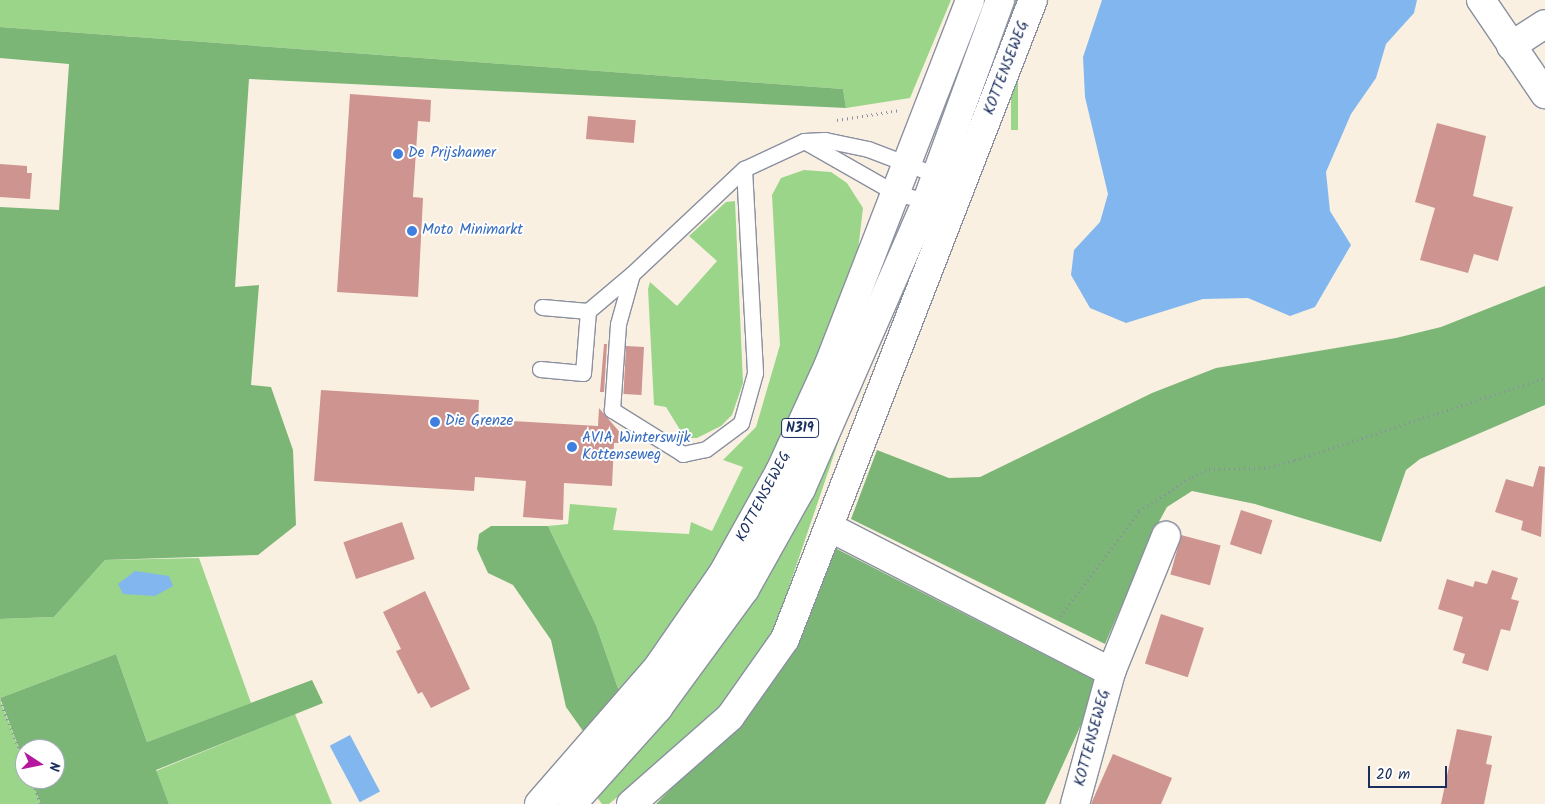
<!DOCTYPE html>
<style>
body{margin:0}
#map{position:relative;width:1545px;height:804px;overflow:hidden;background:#faf0e2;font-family:Kalam,sans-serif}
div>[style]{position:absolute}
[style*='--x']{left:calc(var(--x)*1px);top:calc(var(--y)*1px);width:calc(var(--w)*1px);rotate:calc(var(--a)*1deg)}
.green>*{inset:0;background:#9ad58a;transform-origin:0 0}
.forest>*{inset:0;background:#7bb676}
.water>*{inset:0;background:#81b6ef;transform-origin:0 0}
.building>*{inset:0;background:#ce948f;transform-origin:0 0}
.path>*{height:3px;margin-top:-1.5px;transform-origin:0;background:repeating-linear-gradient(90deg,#8a90a0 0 1px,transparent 0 5px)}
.roads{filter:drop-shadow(1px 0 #8a90a0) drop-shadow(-1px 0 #8a90a0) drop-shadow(0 1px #8a90a0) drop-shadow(0 -1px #8a90a0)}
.lane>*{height:15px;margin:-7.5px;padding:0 7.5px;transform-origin:7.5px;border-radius:7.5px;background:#fff}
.street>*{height:28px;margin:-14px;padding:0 14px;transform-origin:14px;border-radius:14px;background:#fff}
.primary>*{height:28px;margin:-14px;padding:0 14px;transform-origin:14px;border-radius:14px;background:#fff}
.dots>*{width:14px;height:14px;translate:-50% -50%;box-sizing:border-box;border:2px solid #fff;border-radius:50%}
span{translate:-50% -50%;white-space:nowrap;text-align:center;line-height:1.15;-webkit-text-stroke:4px #fff;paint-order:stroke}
.shield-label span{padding:1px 4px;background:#fff;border:1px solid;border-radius:4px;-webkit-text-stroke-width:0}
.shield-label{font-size:14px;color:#1b2f5e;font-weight:700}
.street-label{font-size:15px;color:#1b2f5e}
.shop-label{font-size:15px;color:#366cbe}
.left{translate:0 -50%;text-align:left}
.north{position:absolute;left:15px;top:739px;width:50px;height:50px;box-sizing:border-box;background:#fff;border:1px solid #a4acbf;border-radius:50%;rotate:101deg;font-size:14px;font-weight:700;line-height:20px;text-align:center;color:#1b2f5e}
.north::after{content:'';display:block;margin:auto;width:18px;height:22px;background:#b5179e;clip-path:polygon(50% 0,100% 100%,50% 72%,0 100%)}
.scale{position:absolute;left:1368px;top:766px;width:79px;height:22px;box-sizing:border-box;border:2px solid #1b2f5e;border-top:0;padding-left:6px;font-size:15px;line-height:18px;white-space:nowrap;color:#1b2f5e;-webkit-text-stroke:4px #fff;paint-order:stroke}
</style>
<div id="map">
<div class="green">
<i style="clip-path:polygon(0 0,951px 0,910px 98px,846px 108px,843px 89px,0 27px)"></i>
<i style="left:1011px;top:0;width:7px;height:130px"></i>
<i style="clip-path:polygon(804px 170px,831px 172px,847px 183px,863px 208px,856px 267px,823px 357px,743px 523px,621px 697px,596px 625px,548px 526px,568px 524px,570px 504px,617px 508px,613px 530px,689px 534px,691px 522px,712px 531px,743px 467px,723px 460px,756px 427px,780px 345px,772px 195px,781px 178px)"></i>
<i style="clip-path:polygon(735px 201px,743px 383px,732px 415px,721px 426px,697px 438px,685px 438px,666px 407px,654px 405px,648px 289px,650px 282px,677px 306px,717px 261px,689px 236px,726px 202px)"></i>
<i style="clip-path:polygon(857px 387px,773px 634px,726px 700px,640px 778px,609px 804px,602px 804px,593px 792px)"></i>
<i style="clip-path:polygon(199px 558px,251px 703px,147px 742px,116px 654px,0 698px,0 619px,54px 617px,105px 560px)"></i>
<i style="clip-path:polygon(0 700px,25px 764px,25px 779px,31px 779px,41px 804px,0 804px)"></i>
<i style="clip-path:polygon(295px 714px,332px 804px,169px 804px,156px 771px)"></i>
</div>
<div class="forest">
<i style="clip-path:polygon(0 27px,843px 89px,846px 108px,249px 79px,235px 287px,259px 285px,251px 385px,271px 387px,293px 450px,296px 525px,258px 555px,105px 560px,54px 617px,0 619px,0 207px,59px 210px,69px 64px,0 58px)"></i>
<i style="clip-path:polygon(1545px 286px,1545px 405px,1420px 459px,1406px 470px,1381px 542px,1255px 504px,1192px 491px,1167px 507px,1155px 529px,1105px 644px,851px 519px,877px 450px,949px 478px,980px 477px,1152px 393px,1216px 368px,1396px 338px,1441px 327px)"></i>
<i style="clip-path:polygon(491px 526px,548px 526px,596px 625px,621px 697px,588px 738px,566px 707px,551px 640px,513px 585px,488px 573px,477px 549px,479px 534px)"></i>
<i style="clip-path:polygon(831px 546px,1100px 683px,1045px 804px,656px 804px,707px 752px)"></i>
<i style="clip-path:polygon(116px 654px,147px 742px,312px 680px,323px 703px,156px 770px,169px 804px,41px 804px,31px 779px,55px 779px,55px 749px,25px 749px,25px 764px,0 698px)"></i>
</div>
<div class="water">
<i style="clip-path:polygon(1102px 0,1417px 0,1414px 13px,1386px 44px,1376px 78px,1351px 114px,1326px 172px,1330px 211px,1351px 245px,1315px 307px,1290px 316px,1248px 298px,1203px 299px,1126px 323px,1090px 308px,1071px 275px,1074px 250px,1100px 222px,1108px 194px,1085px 97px,1083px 57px)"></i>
<i style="clip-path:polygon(135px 571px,169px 576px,173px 586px,155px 596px,123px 594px,118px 584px)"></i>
<i style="left:350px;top:735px;width:64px;height:23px;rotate:62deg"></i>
</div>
<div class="building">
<i style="clip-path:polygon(350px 94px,431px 100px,430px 122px,418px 121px,413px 197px,423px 198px,418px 297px,337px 292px)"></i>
<i style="left:588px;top:116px;width:48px;height:23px;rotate:5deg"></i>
<i style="clip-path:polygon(1437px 123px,1486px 136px,1473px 196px,1513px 207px,1498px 261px,1474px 254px,1468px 273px,1420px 260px,1435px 208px,1415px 202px)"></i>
<i style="clip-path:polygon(0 164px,27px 166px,27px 173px,32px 173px,30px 199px,0 197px)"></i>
<i style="clip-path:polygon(604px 344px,607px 344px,604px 392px,600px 392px)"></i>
<i style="left:626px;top:346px;width:18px;height:48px;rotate:3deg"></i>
<i style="clip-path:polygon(321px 390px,479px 400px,478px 419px,598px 426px,599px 408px,629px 443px,614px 443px,612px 486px,564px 483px,563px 520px,523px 517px,526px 481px,475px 477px,474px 491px,314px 481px)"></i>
<i style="clip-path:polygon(1539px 466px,1545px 467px,1541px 537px,1521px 530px,1523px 521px,1495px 512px,1506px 479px,1533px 487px)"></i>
<i style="left:1241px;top:510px;width:33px;height:36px;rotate:18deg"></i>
<i style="left:402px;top:522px;width:39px;height:62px;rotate:71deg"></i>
<i style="left:1181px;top:535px;width:41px;height:41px;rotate:15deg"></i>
<i style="clip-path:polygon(1492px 570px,1518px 578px,1511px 599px,1519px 601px,1510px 631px,1501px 629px,1488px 671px,1462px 663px,1465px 654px,1453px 650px,1463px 617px,1438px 609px,1447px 579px,1473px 587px,1475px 581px,1487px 584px)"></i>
<i style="clip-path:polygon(425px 591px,470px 689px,431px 708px,422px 692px,418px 694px,396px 651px,401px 649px,383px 612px)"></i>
<i style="left:1161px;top:614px;width:45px;height:52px;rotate:18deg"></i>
<i style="clip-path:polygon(1457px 729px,1492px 736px,1486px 764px,1492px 765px,1484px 804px,1441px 804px)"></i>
<i style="clip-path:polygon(1113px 754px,1172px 778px,1161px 804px,1091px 804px)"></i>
</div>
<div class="path">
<i style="--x:837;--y:120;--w:64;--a:-9"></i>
<i style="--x:1060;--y:616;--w:131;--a:-53"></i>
<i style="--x:1139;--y:511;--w:63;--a:-32.7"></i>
<i style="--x:1192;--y:477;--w:19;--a:-25"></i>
<i style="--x:1209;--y:469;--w:55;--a:-1"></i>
<i style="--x:1264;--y:468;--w:32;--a:-14"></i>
<i style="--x:1295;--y:460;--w:263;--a:-18.2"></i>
<i style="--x:0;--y:700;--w:69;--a:68.7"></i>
<i style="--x:31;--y:779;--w:27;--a:68"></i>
</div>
<div class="roads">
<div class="lane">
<i style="--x:804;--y:141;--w:105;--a:29.7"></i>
<i style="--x:895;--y:193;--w:33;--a:14"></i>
<i style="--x:744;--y:169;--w:204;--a:86.9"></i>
<i style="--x:755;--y:373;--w:52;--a:105.6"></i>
<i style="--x:741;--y:423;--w:44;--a:143.4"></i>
<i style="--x:706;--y:449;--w:24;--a:168"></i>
<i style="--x:683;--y:454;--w:84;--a:-148.2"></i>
<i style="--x:612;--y:410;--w:86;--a:-86"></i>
<i style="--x:618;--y:324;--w:52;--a:-74.4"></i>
<i style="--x:632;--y:274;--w:154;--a:-43.2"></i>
<i style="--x:744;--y:169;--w:66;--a:-25"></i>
<i style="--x:804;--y:141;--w:21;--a:-3"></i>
<i style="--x:825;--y:140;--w:44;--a:11.8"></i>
<i style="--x:868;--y:149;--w:73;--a:20.9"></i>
<i style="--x:542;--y:307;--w:46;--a:5"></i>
<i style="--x:588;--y:311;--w:57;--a:-40.1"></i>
<i style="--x:540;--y:369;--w:43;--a:5.3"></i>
<i style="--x:583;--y:373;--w:62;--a:-85.4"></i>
</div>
<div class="street">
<i style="--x:1481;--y:0;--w:114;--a:55.8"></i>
<i style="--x:1511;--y:46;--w:40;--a:-32.9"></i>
<i style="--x:829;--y:527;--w:317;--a:27.2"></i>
<i style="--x:631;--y:804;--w:132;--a:-41.3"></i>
<i style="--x:730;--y:717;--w:95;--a:-54.8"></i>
<i style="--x:785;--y:639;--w:685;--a:-68.79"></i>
<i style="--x:1075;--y:804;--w:137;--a:-74.7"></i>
<i style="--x:1111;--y:672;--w:147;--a:-68"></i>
</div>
<div class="primary">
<i style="--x:539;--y:804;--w:181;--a:-49"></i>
<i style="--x:658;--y:667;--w:114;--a:-55.3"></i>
<i style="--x:723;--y:573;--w:117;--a:-60.8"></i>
<i style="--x:780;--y:471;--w:118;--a:-65.4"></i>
<i style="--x:829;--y:364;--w:390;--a:-68.8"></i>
<i style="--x:572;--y:804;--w:129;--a:-48.1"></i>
<i style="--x:658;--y:708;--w:147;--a:-53.8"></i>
<i style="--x:745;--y:589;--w:115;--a:-60.8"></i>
<i style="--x:801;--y:489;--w:314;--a:-66.4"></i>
<i style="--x:927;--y:201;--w:214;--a:-70"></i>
</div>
</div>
<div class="dots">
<i style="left:398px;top:154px;background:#3f7fe0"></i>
<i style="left:412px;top:231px;background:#3f7fe0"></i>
<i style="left:435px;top:422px;background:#3f7fe0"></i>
<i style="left:572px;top:447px;background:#3f7fe0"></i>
</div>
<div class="shield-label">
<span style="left:800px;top:428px">N319</span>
</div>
<div class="street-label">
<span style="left:1007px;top:68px;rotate:-69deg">KOTTENSEWEG</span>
<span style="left:764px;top:497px;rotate:-62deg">KOTTENSEWEG</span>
<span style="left:1093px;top:738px;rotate:-75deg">KOTTENSEWEG</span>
</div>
<div class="shop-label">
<span class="left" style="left:408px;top:154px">De Prijshamer</span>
<span class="left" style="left:422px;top:231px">Moto Minimarkt</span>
<span class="left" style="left:445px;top:422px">Die Grenze</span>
<span class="left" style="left:582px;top:447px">AVIA Winterswijk<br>Kottenseweg</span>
</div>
<div class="north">N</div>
<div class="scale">20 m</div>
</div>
